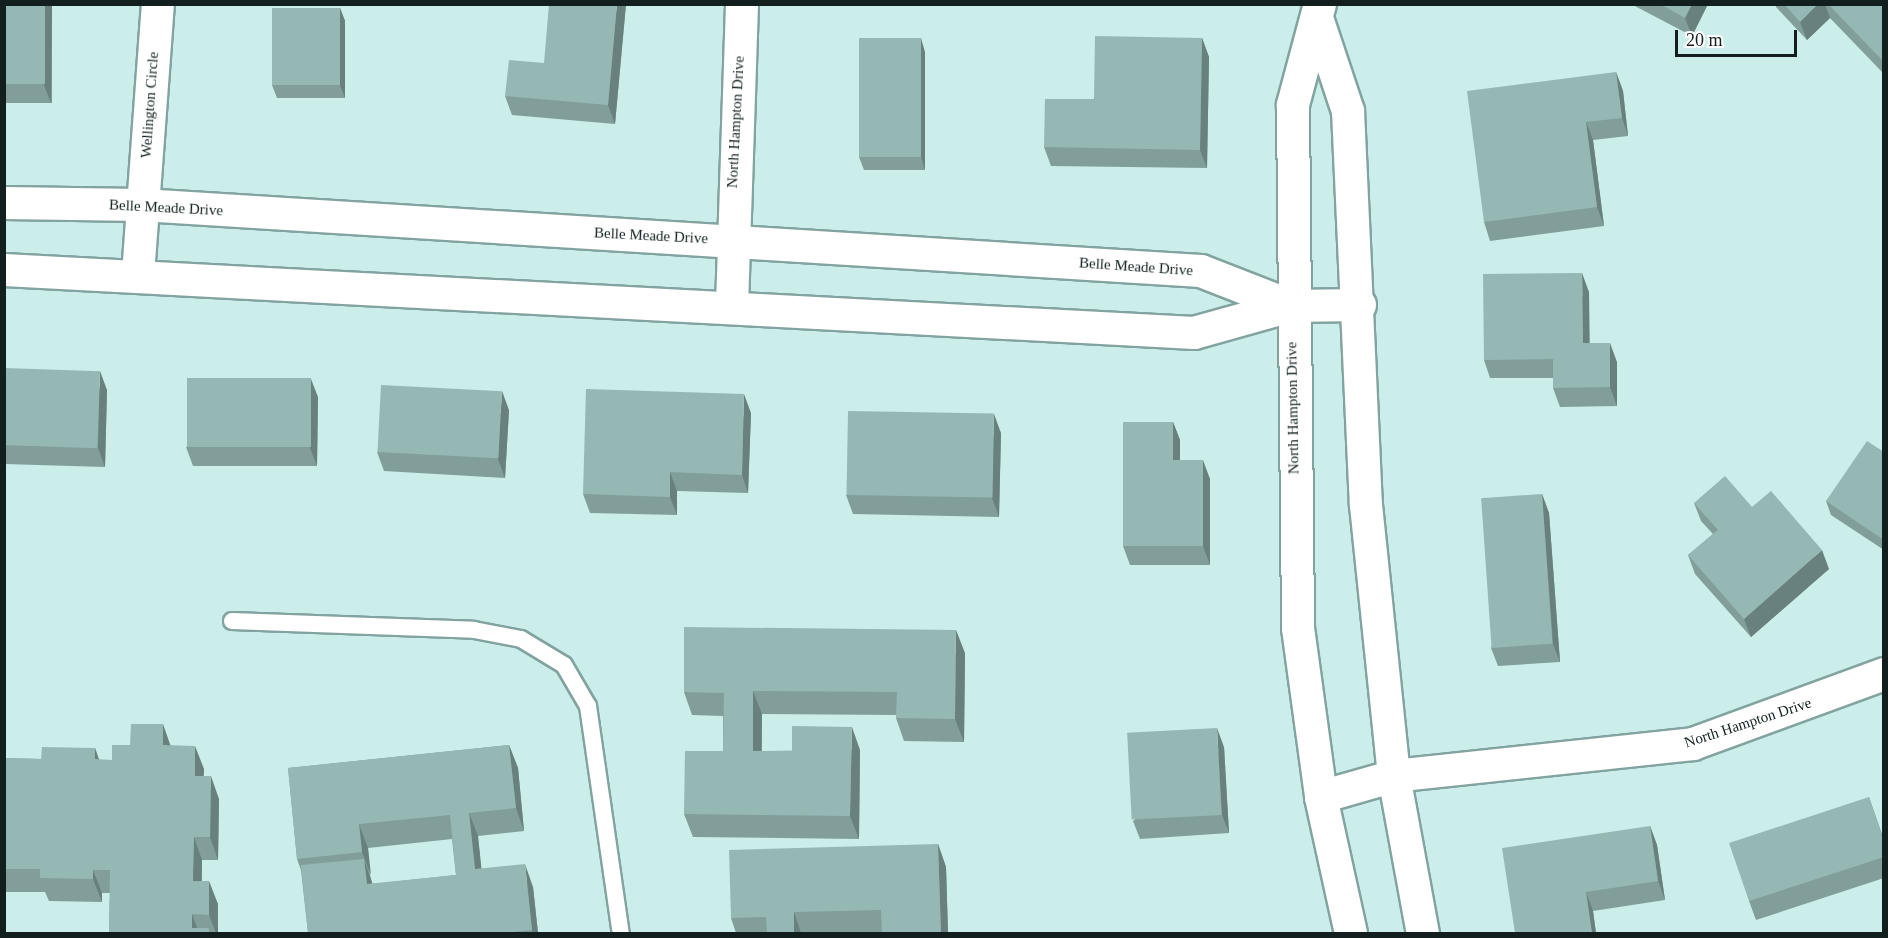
<!DOCTYPE html>
<style>
body{margin:0}
#map{position:relative;width:1888px;height:938px;overflow:hidden;background:#cbeeea;font-family:Georgia,serif}
div>[style]{position:absolute}
[style*='--x']{left:calc(var(--x)*1px);top:calc(var(--y)*1px);width:calc(var(--w)*1px);rotate:calc(var(--a)*1deg)}
.roads{filter:drop-shadow(2px 0 #82a39f) drop-shadow(-2px 0 #82a39f) drop-shadow(0 2px #82a39f) drop-shadow(0 -2px #82a39f)}
.service>*{height:16px;margin:-8px;padding:0 8px;transform-origin:8px;border-radius:8px;background:#fff}
.minor>*{height:32px;margin:-16px;padding:0 16px;transform-origin:16px;border-radius:16px;background:#fff}
.wall>*{inset:0;background:#819e9b;transform-origin:0 0}
.shaded-wall>*{inset:0;background:#69817e}
.building>*{inset:0;background:#96b8b4;transform-origin:0 0}
span{translate:-50% -50%;white-space:nowrap;text-align:center;line-height:1.15;-webkit-text-stroke:4.5px #fff;paint-order:stroke}
.street-label{font-size:15px;color:#121f1e}
.frame{position:absolute;inset:0;border:6px solid #121f1e;pointer-events:none}
.scale{position:absolute;left:1675px;top:30px;width:122px;height:27px;box-sizing:border-box;border:3px solid #121f1e;border-top:0;padding-left:8px;font-size:18px;line-height:21px;white-space:nowrap;color:#121f1e;-webkit-text-stroke:4px #fff;paint-order:stroke}
</style>
<div id="map">
<div class="roads">
<div class="service">
<i style="--x:232;--y:621;--w:242;--a:2.1"></i>
<i style="--x:474;--y:630;--w:48;--a:10.8"></i>
<i style="--x:521;--y:639;--w:50;--a:31.2"></i>
<i style="--x:564;--y:665;--w:48;--a:59.7"></i>
<i style="--x:588;--y:706;--w:230;--a:81.8"></i>
</div>
<div class="minor">
<i style="--x:1320;--y:4;--w:105;--a:105"></i>
<i style="--x:1293;--y:105;--w:523;--a:89.45"></i>
<i style="--x:1298;--y:628;--w:171;--a:82.2"></i>
<i style="--x:1321;--y:797;--w:140;--a:77.6"></i>
<i style="--x:1318;--y:21;--w:95;--a:71.6"></i>
<i style="--x:1348;--y:111;--w:394;--a:87.4"></i>
<i style="--x:1366;--y:505;--w:272;--a:84.1"></i>
<i style="--x:1394;--y:776;--w:161;--a:79.6"></i>
<i style="--x:4;--y:203;--w:138;--a:0.8"></i>
<i style="--x:142;--y:205;--w:1061;--a:3.57"></i>
<i style="--x:1201;--y:271;--w:97;--a:21.3"></i>
<i style="--x:4;--y:270;--w:1192;--a:3.03"></i>
<i style="--x:1194;--y:333;--w:101;--a:-15.6"></i>
<i style="--x:1291;--y:306;--w:69;--a:-0.8"></i>
<i style="--x:138;--y:275;--w:272;--a:-85.8"></i>
<i style="--x:732;--y:306;--w:302;--a:-88.1"></i>
<i style="--x:1321;--y:797;--w:76;--a:-16"></i>
<i style="--x:1394;--y:776;--w:301;--a:-6.1"></i>
<i style="--x:1693;--y:744;--w:203;--a:-20.1"></i>
</div>
</div>
<div class="wall">
<i style="left:4px;top:4px;width:48px;height:99px"></i>
<i style="clip-path:polygon(626px 4px,615px 124px,512px 115px,505px 96px,544px 63px)"></i>
<i style="clip-path:polygon(1631px 4px,1708px 4px,1692px 36px)"></i>
<i style="clip-path:polygon(1775px 4px,1884px 4px,1884px 74px,1830px 18px,1807px 40px,1776px 7px)"></i>
<i style="clip-path:polygon(340px 8px,345px 21px,345px 98px,277px 98px,272px 85px)"></i>
<i style="clip-path:polygon(1202px 38px,1209px 57px,1207px 168px,1051px 166px,1044px 147px,1094px 99px)"></i>
<i style="clip-path:polygon(925px 52px,925px 170px,864px 170px,859px 157px)"></i>
<i style="clip-path:polygon(1616px 72px,1623px 91px,1628px 136px,1593px 140px,1604px 226px,1490px 241px,1484px 222px)"></i>
<i style="clip-path:polygon(1589px 292px,1589px 343px,1617px 362px,1617px 406px,1560px 407px,1553px 388px,1553px 378px,1490px 378px,1484px 360px)"></i>
<i style="clip-path:polygon(4px 368px,107px 390px,105px 467px,4px 464px)"></i>
<i style="clip-path:polygon(318px 397px,317px 466px,193px 466px,186px 447px)"></i>
<i style="clip-path:polygon(509px 410px,505px 478px,384px 471px,377px 452px)"></i>
<i style="clip-path:polygon(751px 413px,748px 493px,677px 491px,677px 515px,590px 513px,583px 494px)"></i>
<i style="clip-path:polygon(1173px 422px,1180px 440px,1180px 460px,1210px 479px,1210px 565px,1130px 565px,1123px 546px)"></i>
<i style="clip-path:polygon(1001px 433px,999px 517px,853px 514px,846px 495px)"></i>
<i style="clip-path:polygon(1884px 452px,1884px 550px,1831px 515px,1826px 501px)"></i>
<i style="clip-path:polygon(1542px 494px,1549px 513px,1560px 662px,1498px 666px,1491px 648px)"></i>
<i style="clip-path:polygon(1694px 503px,1752px 507px,1829px 569px,1751px 637px,1695px 574px,1688px 555px,1713px 534px,1701px 521px)"></i>
<i style="clip-path:polygon(965px 653px,964px 742px,904px 741px,896px 718px,896px 715px,762px 714px,762px 751px,860px 750px,859px 839px,693px 837px,684px 814px,723px 751px,723px 716px,692px 715px,684px 692px)"></i>
<i style="clip-path:polygon(171px 745px,204px 769px,203px 776px,219px 799px,218px 860px,202px 860px,202px 881px,218px 904px,218px 933px,109px 933px,110px 893px,102px 893px,102px 902px,49px 901px,45px 892px,4px 892px,4px 758px,41px 759px,95px 748px,99px 760px,112px 760px)"></i>
<i style="clip-path:polygon(evenodd,509px 745px,518px 768px,524px 831px,478px 836px,481px 869px,533px 887px,538px 933px,308px 933px,301px 870px,297px 859px,288px 768px,509px 745px,452px 839px,456px 875px,372px 884px,370px 875px,368px 848px,452px 839px)"></i>
<i style="clip-path:polygon(1224px 747px,1229px 833px,1140px 839px,1133px 821px)"></i>
<i style="clip-path:polygon(1869px 797px,1884px 840px,1884px 878px,1756px 920px,1749px 901px)"></i>
<i style="clip-path:polygon(1650px 826px,1657px 845px,1665px 900px,1593px 911px,1596px 933px,1515px 933px)"></i>
<i style="clip-path:polygon(938px 844px,946px 867px,948px 933px,736px 933px,731px 918px)"></i>
</div>
<div class="shaded-wall">
<i style="clip-path:polygon(45px 4px,52px 4px,51px 103px,44px 85px)"></i>
<i style="clip-path:polygon(617px 4px,626px 4px,615px 124px,608px 105px)"></i>
<i style="clip-path:polygon(1692px 4px,1708px 4px,1692px 36px,1685px 18px)"></i>
<i style="clip-path:polygon(1818px 4px,1825px 4px,1830px 18px,1807px 40px,1800px 22px)"></i>
<i style="clip-path:polygon(340px 8px,345px 21px,345px 98px,340px 85px)"></i>
<i style="clip-path:polygon(921px 38px,925px 52px,925px 170px,921px 157px)"></i>
<i style="clip-path:polygon(1202px 38px,1209px 57px,1207px 168px,1200px 150px)"></i>
<i style="clip-path:polygon(1616px 72px,1623px 91px,1628px 136px,1622px 118px)"></i>
<i style="clip-path:polygon(1586px 122px,1593px 140px,1604px 226px,1597px 207px)"></i>
<i style="clip-path:polygon(1582px 273px,1589px 292px,1590px 362px,1583px 343px)"></i>
<i style="clip-path:polygon(1610px 343px,1617px 362px,1617px 406px,1610px 387px)"></i>
<i style="clip-path:polygon(100px 371px,107px 390px,105px 467px,98px 448px)"></i>
<i style="clip-path:polygon(311px 379px,318px 397px,317px 466px,310px 448px)"></i>
<i style="clip-path:polygon(502px 391px,509px 410px,505px 478px,498px 459px)"></i>
<i style="clip-path:polygon(744px 394px,751px 413px,748px 493px,742px 475px)"></i>
<i style="clip-path:polygon(994px 414px,1001px 433px,999px 517px,992px 498px)"></i>
<i style="clip-path:polygon(1173px 422px,1180px 440px,1180px 479px,1173px 460px)"></i>
<i style="clip-path:polygon(1203px 460px,1210px 479px,1210px 565px,1203px 546px)"></i>
<i style="clip-path:polygon(670px 472px,677px 491px,677px 515px,670px 497px)"></i>
<i style="clip-path:polygon(1542px 494px,1549px 513px,1560px 662px,1553px 644px)"></i>
<i style="clip-path:polygon(1822px 550px,1829px 569px,1751px 637px,1744px 619px)"></i>
<i style="clip-path:polygon(956px 630px,965px 653px,964px 742px,955px 719px)"></i>
<i style="clip-path:polygon(753px 691px,762px 714px,761px 774px,753px 751px)"></i>
<i style="clip-path:polygon(163px 724px,171px 747px,163px 745px)"></i>
<i style="clip-path:polygon(852px 727px,860px 750px,859px 839px,850px 816px)"></i>
<i style="clip-path:polygon(1217px 728px,1224px 747px,1229px 833px,1222px 815px)"></i>
<i style="clip-path:polygon(509px 745px,518px 768px,524px 831px,516px 808px)"></i>
<i style="clip-path:polygon(195px 746px,204px 769px,203px 799px,195px 776px)"></i>
<i style="clip-path:polygon(95px 748px,103px 771px,95px 759px)"></i>
<i style="clip-path:polygon(211px 776px,219px 799px,218px 860px,210px 837px)"></i>
<i style="clip-path:polygon(469px 813px,478px 836px,484px 892px,475px 869px)"></i>
<i style="clip-path:polygon(359px 824px,368px 848px,371px 875px,362px 852px)"></i>
<i style="clip-path:polygon(1650px 826px,1657px 845px,1665px 900px,1658px 881px)"></i>
<i style="clip-path:polygon(194px 837px,202px 860px,201px 904px,193px 881px)"></i>
<i style="clip-path:polygon(938px 844px,946px 867px,948px 933px,941px 933px)"></i>
<i style="clip-path:polygon(364px 859px,372px 882px,375px 907px,367px 884px)"></i>
<i style="clip-path:polygon(525px 864px,533px 887px,538px 933px,533px 933px,532px 930px)"></i>
<i style="clip-path:polygon(93px 870px,102px 893px,102px 902px,93px 879px)"></i>
<i style="clip-path:polygon(209px 881px,218px 904px,218px 933px,216px 933px,209px 915px)"></i>
<i style="clip-path:polygon(1586px 892px,1593px 911px,1596px 933px,1592px 933px)"></i>
<i style="clip-path:polygon(794px 912px,801px 933px,794px 933px)"></i>
<i style="clip-path:polygon(192px 914px,199px 933px,192px 928px)"></i>
</div>
<div class="building">
<i style="left:4px;top:4px;width:41px;height:80px"></i>
<i style="clip-path:polygon(549px 4px,617px 4px,608px 105px,505px 96px,509px 60px,544px 63px)"></i>
<i style="clip-path:polygon(1660px 4px,1692px 4px,1685px 18px)"></i>
<i style="clip-path:polygon(1784px 4px,1818px 4px,1800px 22px)"></i>
<i style="clip-path:polygon(1828px 4px,1884px 4px,1884px 60px,1883px 61px)"></i>
<i style="left:272px;top:8px;width:68px;height:77px"></i>
<i style="clip-path:polygon(1095px 36px,1202px 38px,1200px 150px,1044px 147px,1045px 99px,1094px 99px)"></i>
<i style="left:859px;top:38px;width:62px;height:119px"></i>
<i style="clip-path:polygon(1616px 72px,1622px 118px,1586px 122px,1597px 207px,1484px 222px,1467px 91px)"></i>
<i style="clip-path:polygon(1582px 273px,1583px 343px,1610px 343px,1610px 387px,1553px 388px,1553px 359px,1484px 360px,1483px 274px)"></i>
<i style="left:4px;top:368px;width:96px;height:77px;rotate:2deg"></i>
<i style="left:187px;top:378px;width:124px;height:69px"></i>
<i style="left:381px;top:385px;width:121px;height:67px;rotate:3deg"></i>
<i style="clip-path:polygon(586px 389px,744px 394px,742px 475px,670px 472px,670px 497px,583px 494px)"></i>
<i style="left:848px;top:411px;width:146px;height:84px;rotate:1deg"></i>
<i style="clip-path:polygon(1123px 422px,1173px 422px,1173px 460px,1203px 460px,1203px 546px,1123px 546px)"></i>
<i style="clip-path:polygon(1867px 441px,1884px 452px,1884px 540px,1826px 501px)"></i>
<i style="clip-path:polygon(1725px 476px,1752px 507px,1771px 491px,1822px 550px,1744px 619px,1688px 555px,1718px 530px,1694px 503px)"></i>
<i style="left:1542px;top:494px;width:150px;height:61px;rotate:86deg"></i>
<i style="clip-path:polygon(684px 627px,956px 630px,955px 719px,896px 718px,897px 692px,753px 691px,753px 751px,792px 751px,792px 726px,852px 727px,850px 816px,684px 814px,685px 751px,723px 751px,724px 693px,684px 692px)"></i>
<i style="clip-path:polygon(131px 724px,163px 724px,163px 745px,195px 746px,195px 776px,211px 776px,210px 837px,194px 837px,193px 871px,193px 881px,209px 881px,209px 915px,192px 914px,192px 928px,209px 928px,209px 933px,109px 933px,110px 870px,93px 870px,93px 879px,40px 878px,40px 869px,4px 869px,4px 758px,41px 759px,42px 747px,95px 748px,95px 759px,112px 760px,112px 745px,130px 745px)"></i>
<i style="left:1217px;top:728px;width:87px;height:90px;rotate:87deg"></i>
<i style="clip-path:polygon(509px 745px,516px 808px,469px 813px,475px 869px,525px 864px,532px 930px,504px 933px,308px 933px,301px 865px,364px 859px,367px 884px,456px 875px,450px 815px,359px 824px,362px 852px,297px 859px,288px 768px)"></i>
<i style="clip-path:polygon(1869px 797px,1884px 842px,1884px 857px,1749px 901px,1729px 843px)"></i>
<i style="clip-path:polygon(1650px 826px,1658px 881px,1586px 892px,1592px 933px,1515px 933px,1502px 848px)"></i>
<i style="clip-path:polygon(938px 844px,941px 933px,882px 933px,881px 910px,794px 912px,794px 933px,767px 933px,766px 917px,731px 918px,729px 850px)"></i>
</div>
<div class="street-label">
<span style="left:150px;top:105px;rotate:-86deg">Wellington Circle</span>
<span style="left:736px;top:122px;rotate:-87deg">North Hampton Drive</span>
<span style="left:166px;top:208px;rotate:3deg">Belle Meade Drive</span>
<span style="left:651px;top:236px;rotate:3deg">Belle Meade Drive</span>
<span style="left:1136px;top:267px;rotate:4deg">Belle Meade Drive</span>
<span style="left:1293px;top:408px;rotate:-91deg">North Hampton Drive</span>
<span style="left:1748px;top:723px;rotate:-18deg">North Hampton Drive</span>
</div>
<div class="frame"></div>
<div class="scale">20 m</div>
</div>
